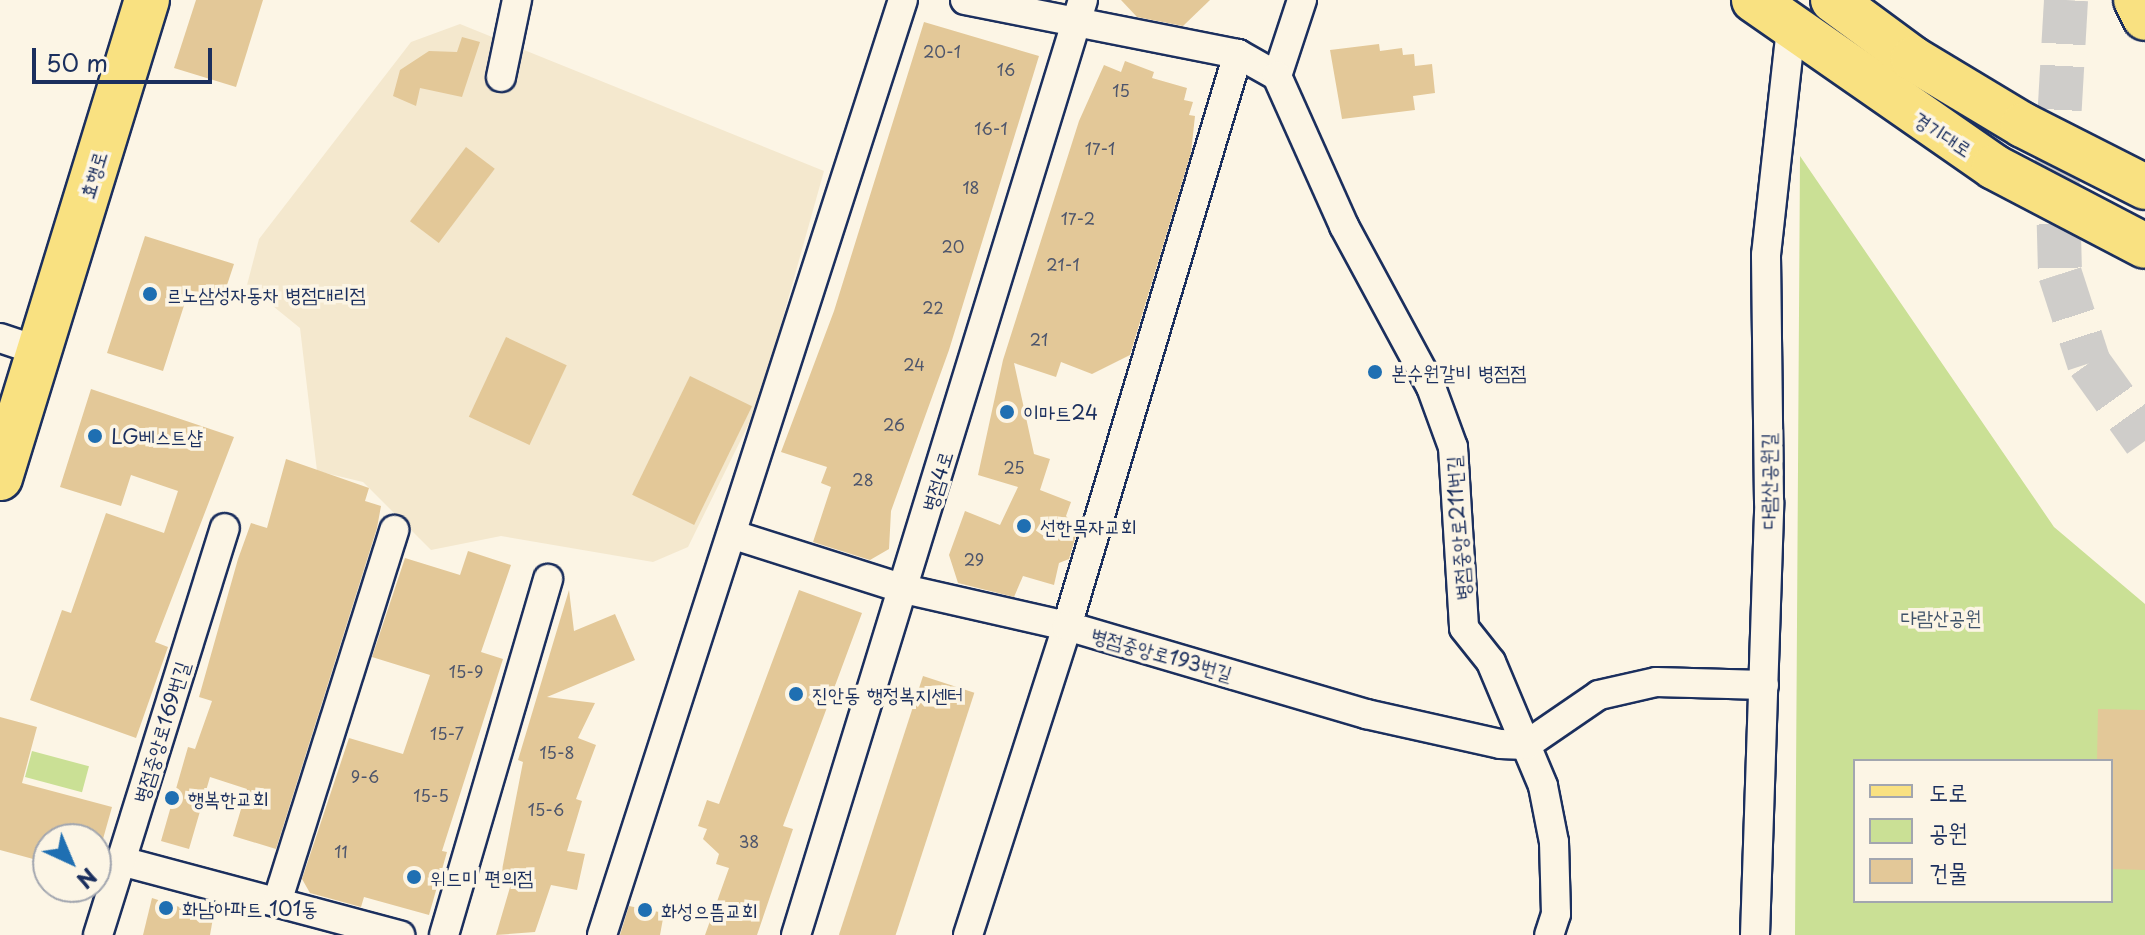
<!DOCTYPE html>
<meta charset="utf-8">
<style>
body{margin:0}
#map{position:relative;width:2145px;height:935px;overflow:hidden;background:#fcf5e5;font-family:"Playpen Sans","Poor Story",sans-serif}
div>[style]{position:absolute}
[style*='--x']{left:calc(var(--x)*1px);top:calc(var(--y)*1px);width:calc(var(--w)*1px);rotate:calc(var(--a)*1deg)}
.built>*{inset:0;background:#f4e8ce}
.green>*{inset:0;background:#cae095;transform-origin:0 0}
.building>*{inset:0;background:#e3c898;transform-origin:0 0}
.highway-tunnel>*{height:44px;margin-top:-22px;transform-origin:0;background:repeating-linear-gradient(90deg,#cfcdca 0 44px,transparent 0 66px)}
.roads{filter:drop-shadow(2px 0 #1b2f5e) drop-shadow(-2px 0 #1b2f5e) drop-shadow(0 2px #1b2f5e) drop-shadow(0 -2px #1b2f5e)}
.street>*{height:28px;margin:-14px;padding:0 14px;transform-origin:14px;border-radius:14px;background:#fcf5e5}
.primary>*{height:44px;margin:-22px;padding:0 22px;transform-origin:22px;border-radius:22px;background:#f9e181}
.highway>*{height:44px;margin:-22px;padding:0 22px;transform-origin:22px;border-radius:22px;background:#f9e181}
.dots>*{width:22px;height:22px;translate:-50% -50%;box-sizing:border-box;border:4px solid #fcf5e5;border-radius:50%}
span{translate:-50% -50%;white-space:nowrap;text-align:center;line-height:1.15;-webkit-text-stroke:7px #fcf5e5;paint-order:stroke}
.number-label{font-size:16px;color:#4d556c}
.number-label span{-webkit-text-stroke-width:0}
.street-label{font-size:20px;color:#1b2f5e}
.poi-label{font-size:20px;color:#1b2f5e}
.left{translate:0 -50%;text-align:left}
.park-label{font-size:20px;color:#3e5269}
.legend{position:absolute;left:1853px;top:759px;width:260px;height:144px;box-sizing:border-box;background:#fcf5e5;border:2px solid #a2a6af;margin:0;padding:10px 14px;list-style:none;font-size:24px;color:#1b2f5e}
.legend li{display:flex;align-items:center;gap:16px;height:40px}
.legend b{width:40px;border:2px solid #a2a6af}
.north{position:absolute;left:32px;top:823px;width:80px;height:80px;box-sizing:border-box;background:#fcf5e5;border:2px solid #a2a6af;border-radius:50%;rotate:136deg;font-size:22px;font-weight:700;line-height:32px;text-align:center;color:#1b2f5e}
.north::after{content:'';display:block;margin:auto;width:28px;height:36px;background:#1f6fb2;clip-path:polygon(50% 0,100% 100%,50% 72%,0 100%)}
.scale{position:absolute;left:32px;top:48px;width:180px;height:36px;box-sizing:border-box;border:4px solid #1b2f5e;border-top:0;padding-left:10px;font-size:24px;line-height:28px;white-space:nowrap;color:#1b2f5e;-webkit-text-stroke:6px #fcf5e5;paint-order:stroke}
</style>
<div id="map">
<div class="built">
<i style="clip-path:polygon(460px 24px,824px 171px,759px 403px,688px 547px,653px 562px,501px 536px,431px 550px,363px 482px,317px 471px,300px 328px,247px 285px,259px 239px,411px 42px)"></i>
</div>
<div class="green">
<i style="clip-path:polygon(evenodd,1800px 156px,2054px 527px,2145px 604px,2145px 935px,1795px 935px,1800px 156px,1855px 761px,2111px 761px,2111px 901px,1855px 901px,1855px 761px)"></i>
<i style="left:32px;top:751px;width:59px;height:27px;rotate:15deg"></i>
</div>
<div class="building">
<i style="clip-path:polygon(196px 0,263px 0,236px 87px,174px 68px)"></i>
<i style="clip-path:polygon(1121px 0,1210px 0,1183px 26px,1137px 17px)"></i>
<i style="clip-path:polygon(924px 22px,1039px 56px,949px 350px,891px 511px,889px 549px,870px 560px,813px 542px,831px 487px,821px 483px,827px 467px,781px 452px,834px 311px)"></i>
<i style="clip-path:polygon(462px 37px,480px 42px,462px 97px,420px 88px,416px 106px,393px 96px,400px 70px,429px 51px,457px 52px)"></i>
<i style="clip-path:polygon(1379px 44px,1380px 51px,1402px 48px,1403px 55px,1414px 54px,1415px 66px,1432px 64px,1435px 93px,1413px 96px,1415px 110px,1342px 119px,1330px 50px)"></i>
<i style="clip-path:polygon(1125px 61px,1154px 72px,1152px 78px,1187px 88px,1184px 100px,1193px 102px,1189px 115px,1195px 116px,1191px 153px,1130px 355px,1092px 374px,1061px 362px,1056px 377px,1014px 363px,1034px 454px,1050px 459px,1040px 490px,1071px 502px,1066px 516px,1078px 529px,1069px 559px,1059px 563px,1054px 585px,1023px 576px,1014px 597px,958px 583px,949px 555px,965px 511px,1000px 525px,1018px 487px,978px 475px,1003px 360px,1079px 121px,1104px 65px,1121px 72px)"></i>
<i style="left:466px;top:147px;width:36px;height:93px;rotate:37deg"></i>
<i style="clip-path:polygon(145px 236px,234px 264px,222px 300px,189px 290px,163px 371px,107px 353px)"></i>
<i style="left:506px;top:337px;width:67px;height:88px;rotate:25deg"></i>
<i style="left:690px;top:376px;width:69px;height:132px;rotate:26deg"></i>
<i style="clip-path:polygon(91px 389px,234px 437px,155px 642px,168px 647px,136px 738px,30px 700px,62px 610px,71px 613px,106px 513px,164px 533px,178px 491px,131px 475px,121px 506px,60px 487px)"></i>
<i style="clip-path:polygon(286px 459px,369px 488px,365px 501px,381px 506px,377px 528px,276px 849px,233px 836px,247px 789px,210px 777px,189px 849px,161px 841px,188px 747px,195px 749px,212px 701px,199px 697px,238px 559px,251px 523px,267px 528px)"></i>
<i style="clip-path:polygon(468px 551px,511px 565px,481px 652px,503px 659px,442px 851px,447px 852px,429px 915px,364px 897px,361px 907px,310px 893px,302px 879px,349px 738px,403px 754px,430px 675px,372px 657px,405px 558px,460px 575px)"></i>
<i style="clip-path:polygon(569px 590px,574px 631px,615px 614px,635px 660px,547px 697px,595px 703px,578px 738px,596px 745px,576px 799px,582px 801px,567px 851px,585px 854px,577px 890px,551px 885px,535px 932px,496px 935px,513px 877px,501px 875px,523px 762px,518px 760px)"></i>
<i style="clip-path:polygon(799px 590px,862px 613px,783px 826px,793px 829px,757px 935px,705px 935px,729px 868px,716px 864px,719px 854px,703px 839px,707px 829px,698px 826px,707px 800px,719px 804px)"></i>
<i style="left:923px;top:676px;width:54px;height:272px;rotate:18deg"></i>
<i style="clip-path:polygon(2098px 709px,2145px 710px,2145px 870px,2111px 869px,2111px 761px,2097px 761px)"></i>
<i style="clip-path:polygon(0 717px,37px 727px,22px 783px,112px 807px,103px 839px,48px 839px,48px 863px,0 850px)"></i>
<i style="clip-path:polygon(152px 898px,213px 918px,210px 935px,143px 935px)"></i>
<i style="clip-path:polygon(629px 906px,664px 913px,660px 935px,620px 935px)"></i>
</div>
<div class="highway-tunnel">
<i style="--x:2066;--y:0;--w:158;--a:93.3"></i>
<i style="--x:2057;--y:158;--w:116;--a:88.5"></i>
<i style="--x:2060;--y:274;--w:94;--a:72"></i>
<i style="--x:2089;--y:363;--w:96;--a:54.3"></i>
</div>
<div class="roads">
<div class="street">
<i style="--x:965;--y:0;--w:278;--a:11.2"></i>
<i style="--x:1238;--y:54;--w:45;--a:29.4"></i>
<i style="--x:1302;--y:0;--w:80;--a:108.2"></i>
<i style="--x:1277;--y:76;--w:164;--a:65.9"></i>
<i style="--x:1344;--y:226;--w:183;--a:61.6"></i>
<i style="--x:1431;--y:387;--w:64;--a:69.9"></i>
<i style="--x:1453;--y:447;--w:181;--a:86.5"></i>
<i style="--x:1464;--y:628;--w:43;--a:51.5"></i>
<i style="--x:1491;--y:662;--w:134;--a:67.2"></i>
<i style="--x:1543;--y:786;--w:57;--a:78.9"></i>
<i style="--x:1554;--y:842;--w:72;--a:88.4"></i>
<i style="--x:1556;--y:914;--w:22;--a:108"></i>
<i style="--x:501;--y:77;--w:79;--a:-78.3"></i>
<i style="--x:0;--y:338;--w:41;--a:18.4"></i>
<i style="--x:734;--y:535;--w:178;--a:17.6"></i>
<i style="--x:904;--y:589;--w:167;--a:12.8"></i>
<i style="--x:1067;--y:626;--w:597;--a:-73.36"></i>
<i style="--x:121;--y:861;--w:289;--a:14.9"></i>
<i style="--x:278;--y:899;--w:387;--a:-72.5"></i>
<i style="--x:98;--y:935;--w:426;--a:-72.7"></i>
<i style="--x:444;--y:935;--w:371;--a:-73.7"></i>
<i style="--x:602;--y:935;--w:982;--a:-72.16"></i>
<i style="--x:796;--y:935;--w:978;--a:-72.94"></i>
<i style="--x:968;--y:935;--w:324;--a:-72.2"></i>
<i style="--x:1067;--y:626;--w:312;--a:16.4"></i>
<i style="--x:1366;--y:714;--w:137;--a:12.6"></i>
<i style="--x:1500;--y:744;--w:26;--a:2"></i>
<i style="--x:1526;--y:745;--w:88;--a:-34.4"></i>
<i style="--x:1599;--y:695;--w:58;--a:-12.8"></i>
<i style="--x:1656;--y:682;--w:108;--a:1.6"></i>
<i style="--x:1755;--y:935;--w:433;--a:-88.1"></i>
<i style="--x:1769;--y:502;--w:247;--a:-90.7"></i>
<i style="--x:1766;--y:255;--w:228;--a:-83.7"></i>
</div>
<div class="primary">
<i style="--x:1754;--y:0;--w:292;--a:34.8"></i>
<i style="--x:1994;--y:167;--w:170;--a:27.6"></i>
<i style="--x:1833;--y:0;--w:99;--a:36.4"></i>
<i style="--x:1913;--y:59;--w:128;--a:31"></i>
<i style="--x:2023;--y:125;--w:137;--a:26.9"></i>
<i style="--x:0;--y:478;--w:500;--a:-72.91"></i>
</div>
<div class="highway">
<i style="--x:2136;--y:0;--w:20;--a:63"></i>
</div>
</div>
<div class="dots">
<i style="left:150px;top:294px;background:#1f6fb2"></i>
<i style="left:1375px;top:372px;background:#1f6fb2"></i>
<i style="left:1007px;top:412px;background:#1f6fb2"></i>
<i style="left:95px;top:436px;background:#1f6fb2"></i>
<i style="left:1024px;top:526px;background:#1f6fb2"></i>
<i style="left:796px;top:694px;background:#1f6fb2"></i>
<i style="left:172px;top:798px;background:#1f6fb2"></i>
<i style="left:414px;top:877px;background:#1f6fb2"></i>
<i style="left:166px;top:908px;background:#1f6fb2"></i>
<i style="left:645px;top:910px;background:#1f6fb2"></i>
</div>
<div class="number-label">
<span style="left:942px;top:51px">20-1</span>
<span style="left:1006px;top:69px">16</span>
<span style="left:1121px;top:90px">15</span>
<span style="left:991px;top:128px">16-1</span>
<span style="left:1100px;top:148px">17-1</span>
<span style="left:971px;top:187px">18</span>
<span style="left:1078px;top:218px">17-2</span>
<span style="left:953px;top:246px">20</span>
<span style="left:1063px;top:264px">21-1</span>
<span style="left:933px;top:307px">22</span>
<span style="left:1039px;top:339px">21</span>
<span style="left:914px;top:364px">24</span>
<span style="left:894px;top:424px">26</span>
<span style="left:1014px;top:467px">25</span>
<span style="left:863px;top:479px">28</span>
<span style="left:974px;top:559px">29</span>
<span style="left:466px;top:671px">15-9</span>
<span style="left:447px;top:733px">15-7</span>
<span style="left:557px;top:752px">15-8</span>
<span style="left:365px;top:776px">9-6</span>
<span style="left:431px;top:795px">15-5</span>
<span style="left:546px;top:809px">15-6</span>
<span style="left:749px;top:841px">38</span>
<span style="left:341px;top:851px">11</span>
</div>
<div class="street-label">
<span style="left:1943px;top:134px;rotate:33deg">경기대로</span>
<span style="left:93px;top:175px;rotate:-73deg">효행로</span>
<span style="left:937px;top:481px;rotate:-73deg">병점4로</span>
<span style="left:1768px;top:481px;rotate:-90deg">다람산공원길</span>
<span style="left:1458px;top:528px;rotate:-94deg">병점중앙로211번길</span>
<span style="left:1162px;top:654px;rotate:16deg">병점중앙로193번길</span>
<span style="left:161px;top:732px;rotate:-73deg">병점중앙로169번길</span>
</div>
<div class="poi-label">
<span class="left" style="left:166px;top:294px">르노삼성자동차 병점대리점</span>
<span class="left" style="left:1391px;top:372px">본수원갈비 병점점</span>
<span class="left" style="left:1023px;top:412px">이마트24</span>
<span class="left" style="left:111px;top:436px">LG베스트샵</span>
<span class="left" style="left:1040px;top:526px">선한목자교회</span>
<span class="left" style="left:812px;top:694px">진안동 행정복지센터</span>
<span class="left" style="left:188px;top:798px">행복한교회</span>
<span class="left" style="left:430px;top:877px">위드미 편의점</span>
<span class="left" style="left:182px;top:908px">화남아파트 101동</span>
<span class="left" style="left:661px;top:910px">화성으뜸교회</span>
</div>
<div class="park-label">
<span style="left:1941px;top:617px">다람산공원</span>
</div>
<ul class="legend">
<li><b style="height:10px;background:#f9e181"></b>도로</li>
<li><b style="height:22px;background:#cae095"></b>공원</li>
<li><b style="height:22px;background:#e3c898"></b>건물</li>
</ul>
<div class="north">N</div>
<div class="scale">50 m</div>
</div>
